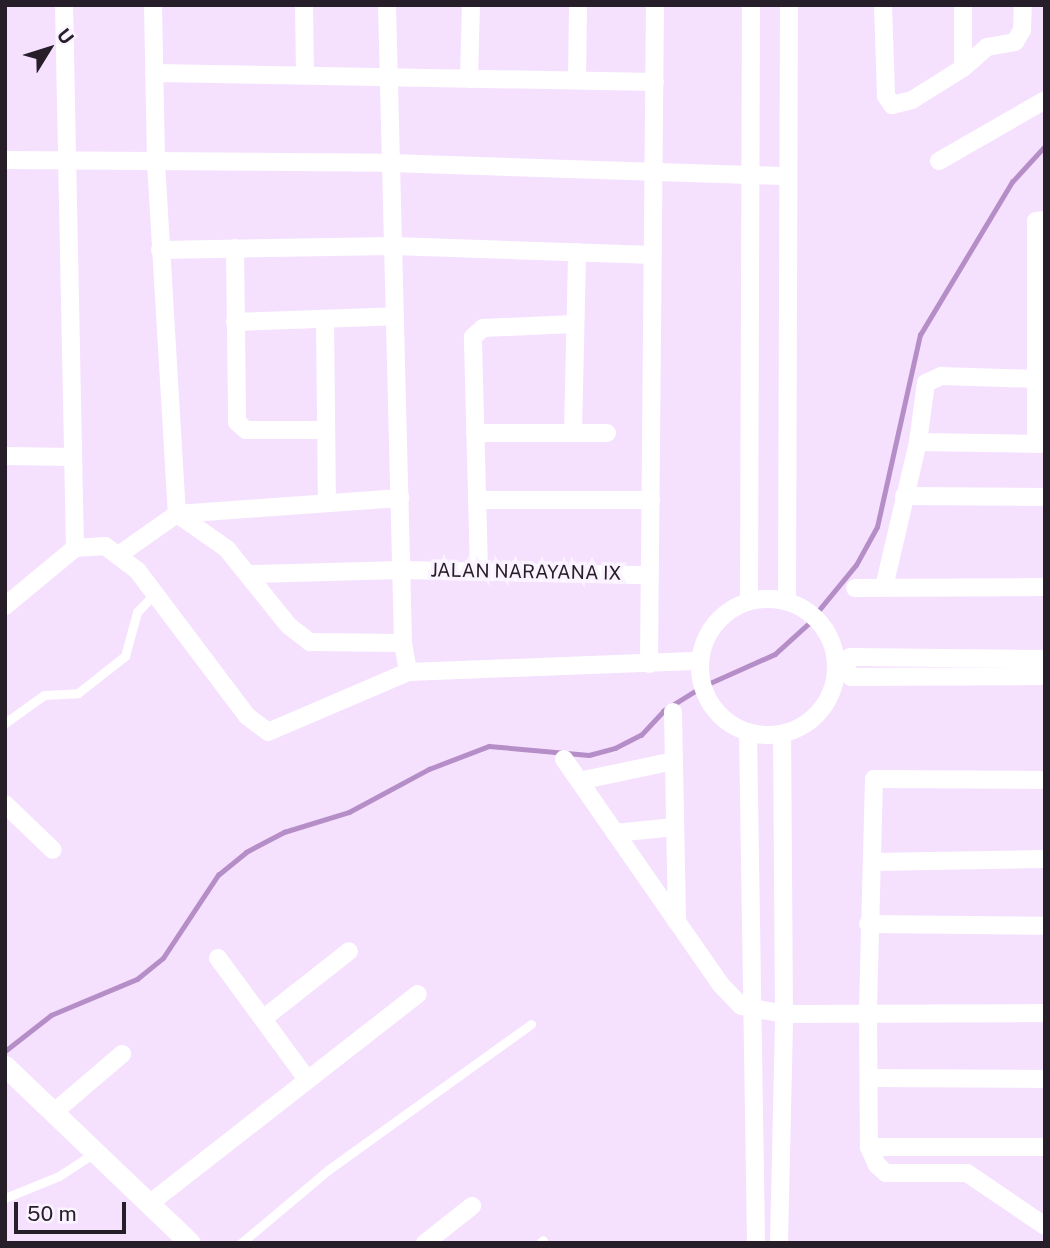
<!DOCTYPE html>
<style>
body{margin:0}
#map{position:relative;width:1050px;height:1248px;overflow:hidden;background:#f5e1fe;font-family:"Public Sans",sans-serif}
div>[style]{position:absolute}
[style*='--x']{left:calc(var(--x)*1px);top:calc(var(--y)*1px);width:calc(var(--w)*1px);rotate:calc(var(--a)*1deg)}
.stream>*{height:4.5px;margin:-2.25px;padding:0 2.25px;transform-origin:2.25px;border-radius:2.25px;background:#b68ec7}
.service>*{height:9px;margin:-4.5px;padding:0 4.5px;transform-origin:4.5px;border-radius:4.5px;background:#fff}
.minor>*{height:18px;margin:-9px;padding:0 9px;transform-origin:9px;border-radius:9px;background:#fff}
.minor>.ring{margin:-9px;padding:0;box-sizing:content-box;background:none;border:18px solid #fff;border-radius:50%}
.tertiary>*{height:21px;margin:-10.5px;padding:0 10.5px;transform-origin:10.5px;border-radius:10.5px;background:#fff}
span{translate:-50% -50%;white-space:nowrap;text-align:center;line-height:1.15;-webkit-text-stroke:7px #fbf3ff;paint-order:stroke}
.street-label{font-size:19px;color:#261e29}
.frame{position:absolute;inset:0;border:7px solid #261e29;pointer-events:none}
.north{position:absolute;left:14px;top:14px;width:70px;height:70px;-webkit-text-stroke:5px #fbf3ff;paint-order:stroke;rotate:52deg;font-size:19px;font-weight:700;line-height:28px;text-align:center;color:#261e29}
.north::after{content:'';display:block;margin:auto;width:24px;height:32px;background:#261e29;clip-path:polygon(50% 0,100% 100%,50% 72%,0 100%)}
.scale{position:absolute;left:14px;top:1202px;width:112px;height:32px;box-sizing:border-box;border:4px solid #261e29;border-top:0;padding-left:9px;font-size:21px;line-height:24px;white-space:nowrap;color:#261e29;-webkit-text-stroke:5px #fbf3ff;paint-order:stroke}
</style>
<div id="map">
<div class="stream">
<i style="--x:819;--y:610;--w:58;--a:-50.6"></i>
<i style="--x:856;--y:565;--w:43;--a:-61.1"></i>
<i style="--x:877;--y:527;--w:197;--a:-77.4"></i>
<i style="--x:920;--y:335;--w:179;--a:-59"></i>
<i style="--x:1012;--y:182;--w:49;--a:-47.5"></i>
<i style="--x:710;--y:683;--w:71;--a:-24"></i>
<i style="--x:775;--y:654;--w:45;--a:-42.3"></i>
<i style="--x:5;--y:1051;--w:58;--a:-38"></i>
<i style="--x:51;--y:1015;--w:93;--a:-22.7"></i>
<i style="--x:137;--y:979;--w:33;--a:-39"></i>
<i style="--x:163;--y:958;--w:100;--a:-56.5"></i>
<i style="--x:218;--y:875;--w:36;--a:-39"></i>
<i style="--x:246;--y:852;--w:43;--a:-27.8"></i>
<i style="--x:284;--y:832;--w:68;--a:-17.1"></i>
<i style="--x:349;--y:812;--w:91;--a:-28.3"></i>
<i style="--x:429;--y:769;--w:64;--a:-21"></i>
<i style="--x:489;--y:746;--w:100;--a:5.1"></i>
<i style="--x:589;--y:755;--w:27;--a:-15"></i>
<i style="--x:615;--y:748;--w:29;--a:-27"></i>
<i style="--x:641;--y:735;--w:33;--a:-47"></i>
<i style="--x:663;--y:711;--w:38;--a:-32"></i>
</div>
<div class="service">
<i style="--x:5;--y:723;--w:48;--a:-35.7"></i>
<i style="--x:44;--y:695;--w:34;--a:-3"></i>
<i style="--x:78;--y:693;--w:60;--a:-38.2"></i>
<i style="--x:125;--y:656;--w:46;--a:-74.7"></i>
<i style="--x:137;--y:612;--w:28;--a:-46"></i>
<i style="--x:5;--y:1198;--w:58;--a:-22.2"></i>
<i style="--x:59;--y:1176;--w:42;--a:-33.3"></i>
<i style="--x:241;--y:1243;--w:114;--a:-40"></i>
<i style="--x:328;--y:1170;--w:250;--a:-35.7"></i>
<i style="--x:540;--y:1243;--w:4;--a:-45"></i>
</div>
<div class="minor">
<i style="--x:64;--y:5;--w:543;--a:88.84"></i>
<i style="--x:153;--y:5;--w:157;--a:88.9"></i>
<i style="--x:156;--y:162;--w:353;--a:86.6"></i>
<i style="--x:304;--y:5;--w:70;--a:89.2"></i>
<i style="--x:387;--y:5;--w:638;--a:88.56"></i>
<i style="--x:403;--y:643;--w:29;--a:80"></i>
<i style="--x:883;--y:5;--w:91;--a:88.1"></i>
<i style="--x:886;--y:96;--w:11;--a:56"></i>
<i style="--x:892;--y:105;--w:21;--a:-14"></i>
<i style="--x:912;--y:100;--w:60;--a:-32.1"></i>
<i style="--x:963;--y:68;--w:32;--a:-41"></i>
<i style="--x:987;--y:47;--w:28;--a:-10"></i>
<i style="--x:1015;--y:42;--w:14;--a:-60"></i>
<i style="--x:1022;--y:30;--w:25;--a:-88"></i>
<i style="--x:963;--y:68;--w:63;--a:-90"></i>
<i style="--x:154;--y:73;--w:501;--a:1.03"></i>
<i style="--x:469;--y:79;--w:74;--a:-88.5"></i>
<i style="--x:577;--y:80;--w:75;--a:-89.2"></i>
<i style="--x:5;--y:160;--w:385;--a:0.4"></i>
<i style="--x:390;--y:163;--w:398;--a:1.9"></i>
<i style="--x:939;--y:161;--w:122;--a:-29.9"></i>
<i style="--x:235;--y:248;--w:174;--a:89.3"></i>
<i style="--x:237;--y:422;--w:12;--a:42"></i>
<i style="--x:246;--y:430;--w:80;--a:0"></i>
<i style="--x:160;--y:250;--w:233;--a:-1"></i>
<i style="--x:393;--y:246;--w:260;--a:2"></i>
<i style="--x:325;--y:319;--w:182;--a:89.4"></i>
<i style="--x:235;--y:322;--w:160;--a:-2.1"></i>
<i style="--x:475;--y:433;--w:132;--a:0"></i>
<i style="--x:573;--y:433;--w:181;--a:-88.7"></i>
<i style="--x:918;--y:442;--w:127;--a:0.9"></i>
<i style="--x:1036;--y:444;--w:223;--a:-90"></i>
<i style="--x:1036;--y:221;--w:9;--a:-6"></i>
<i style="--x:5;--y:456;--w:68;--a:0.8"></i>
<i style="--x:904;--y:496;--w:141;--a:0.4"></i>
<i style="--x:477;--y:500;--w:174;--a:0"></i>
<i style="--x:177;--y:514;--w:61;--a:35"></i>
<i style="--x:227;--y:549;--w:97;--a:51.2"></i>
<i style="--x:288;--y:625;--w:28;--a:38"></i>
<i style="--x:310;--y:642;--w:93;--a:0.6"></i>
<i style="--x:120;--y:554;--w:70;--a:-35.1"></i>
<i style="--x:177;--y:514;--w:224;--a:-4.1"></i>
<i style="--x:479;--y:571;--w:234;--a:-91.5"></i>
<i style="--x:473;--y:337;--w:13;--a:-42"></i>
<i style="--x:483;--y:328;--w:90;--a:-2.5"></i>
<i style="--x:251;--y:574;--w:151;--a:-1.5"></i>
<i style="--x:402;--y:570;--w:248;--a:1.2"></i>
<i style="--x:884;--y:587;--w:149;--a:-76.8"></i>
<i style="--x:918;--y:442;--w:60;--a:-82.3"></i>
<i style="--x:926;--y:383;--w:17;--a:-25"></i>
<i style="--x:941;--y:376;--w:95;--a:1.8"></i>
<i style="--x:855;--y:588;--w:190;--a:-0.3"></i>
<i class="ring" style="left:700px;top:599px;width:118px;height:118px"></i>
<i style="--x:749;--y:601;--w:596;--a:-89.81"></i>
<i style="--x:787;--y:601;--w:596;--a:-89.81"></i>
<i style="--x:5;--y:606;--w:91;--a:-39.6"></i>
<i style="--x:75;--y:548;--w:30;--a:-4"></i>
<i style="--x:105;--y:546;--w:40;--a:37"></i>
<i style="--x:137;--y:570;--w:183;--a:53"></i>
<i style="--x:247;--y:716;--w:26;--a:37"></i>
<i style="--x:268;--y:732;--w:152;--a:-23.2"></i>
<i style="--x:408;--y:672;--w:291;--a:-2.2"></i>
<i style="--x:1045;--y:659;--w:195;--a:-179.4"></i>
<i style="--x:850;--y:657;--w:11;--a:112"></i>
<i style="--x:846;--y:667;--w:11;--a:63"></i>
<i style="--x:851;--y:677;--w:194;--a:-0.3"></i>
<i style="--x:649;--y:664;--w:659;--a:-89.48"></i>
<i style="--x:673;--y:712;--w:210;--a:88.9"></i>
<i style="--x:748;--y:732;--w:511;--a:89.1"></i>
<i style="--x:564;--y:759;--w:275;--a:55.2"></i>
<i style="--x:721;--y:985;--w:29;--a:46"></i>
<i style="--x:741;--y:1006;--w:44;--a:10.5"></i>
<i style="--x:784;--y:1014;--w:261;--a:-0.2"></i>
<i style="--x:1045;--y:780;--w:171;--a:-179.7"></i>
<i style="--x:874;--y:779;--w:235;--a:91.5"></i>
<i style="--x:868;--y:1014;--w:133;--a:89.6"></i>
<i style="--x:869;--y:1147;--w:20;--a:66"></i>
<i style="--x:877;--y:1165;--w:12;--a:42"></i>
<i style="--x:886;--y:1173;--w:81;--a:0"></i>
<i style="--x:967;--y:1173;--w:94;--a:34.2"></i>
<i style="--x:579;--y:781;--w:97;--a:-11.9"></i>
<i style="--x:5;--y:804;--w:66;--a:43.8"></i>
<i style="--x:615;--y:833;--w:60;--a:-5.7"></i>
<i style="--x:873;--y:862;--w:172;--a:-1"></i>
<i style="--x:868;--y:924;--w:177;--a:0.6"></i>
<i style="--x:218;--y:958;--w:149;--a:53.7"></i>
<i style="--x:264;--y:1018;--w:108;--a:-38.2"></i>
<i style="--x:869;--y:1078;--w:176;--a:0.3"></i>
<i style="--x:53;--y:1113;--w:91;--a:-40.5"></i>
<i style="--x:869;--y:1147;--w:176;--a:0"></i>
<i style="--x:149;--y:1204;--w:341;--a:-38"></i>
<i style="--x:425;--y:1243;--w:60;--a:-38.2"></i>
<i style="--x:779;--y:1243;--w:229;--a:-88.7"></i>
<i style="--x:784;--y:1014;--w:280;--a:-90.4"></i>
</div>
<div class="tertiary">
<i style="--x:5;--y:1066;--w:256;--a:43.7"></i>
</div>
<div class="street-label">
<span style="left:526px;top:572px;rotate:1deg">JALAN NARAYANA IX</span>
</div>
<div class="frame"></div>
<div class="north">U</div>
<div class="scale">50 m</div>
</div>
